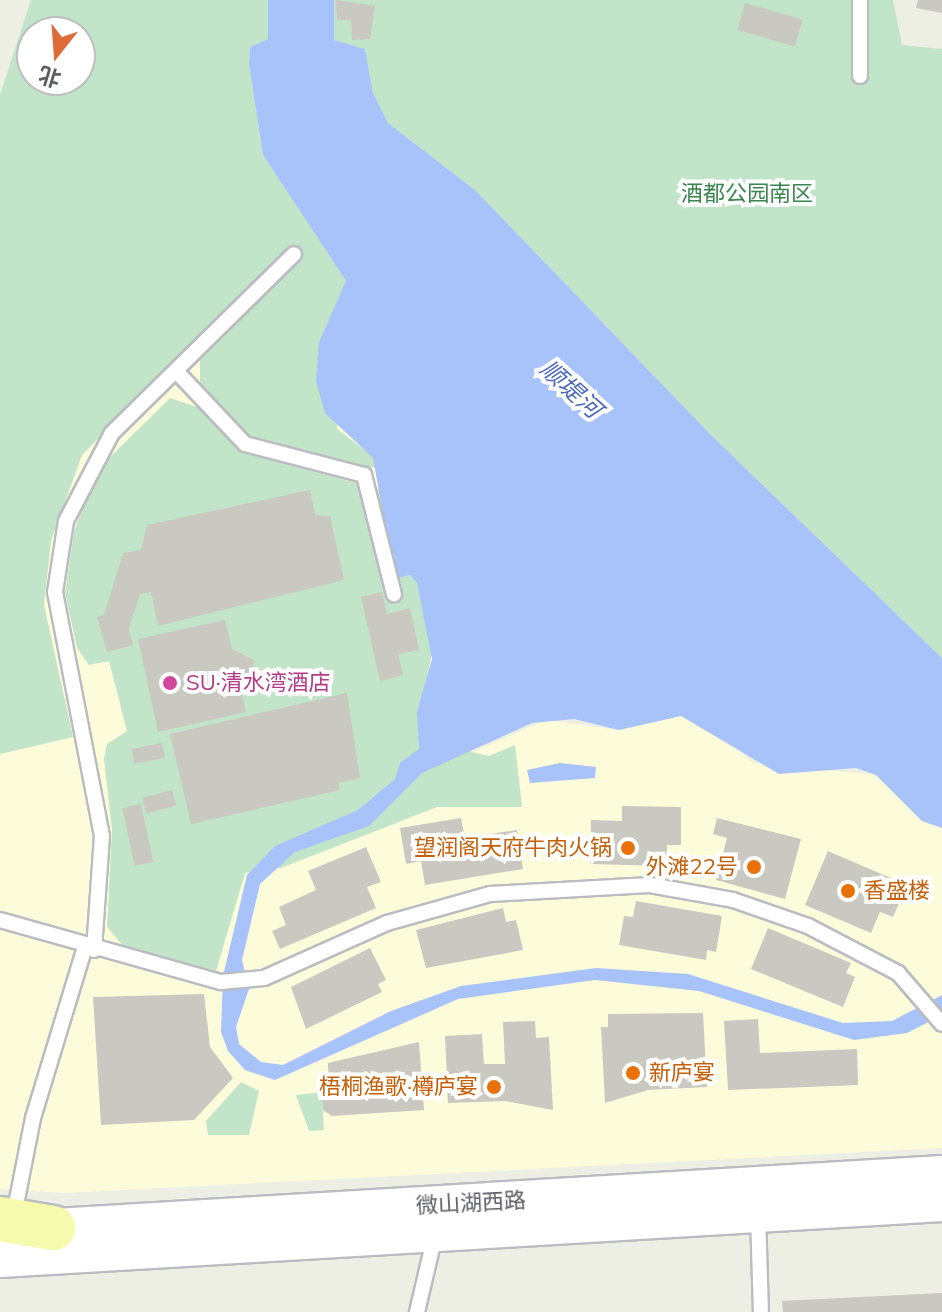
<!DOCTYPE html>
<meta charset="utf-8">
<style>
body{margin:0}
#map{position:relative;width:942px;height:1312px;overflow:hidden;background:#edeee4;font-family:Mulish,"Noto Sans SC",sans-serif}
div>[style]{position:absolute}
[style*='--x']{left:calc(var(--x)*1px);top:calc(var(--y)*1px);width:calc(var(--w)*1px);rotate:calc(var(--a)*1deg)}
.commercial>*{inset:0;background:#fcfcdb}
.green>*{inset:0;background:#c2e4c9}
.water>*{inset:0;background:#a7c3fa}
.building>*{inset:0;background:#c9c8c1;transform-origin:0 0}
.roads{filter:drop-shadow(2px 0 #bbbcc2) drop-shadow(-2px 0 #bbbcc2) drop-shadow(0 2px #bbbcc2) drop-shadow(0 -2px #bbbcc2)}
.lane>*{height:14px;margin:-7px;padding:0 7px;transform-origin:7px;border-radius:7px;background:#fff}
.secondary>*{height:38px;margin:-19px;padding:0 19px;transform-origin:19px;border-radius:19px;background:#fff}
.primary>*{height:44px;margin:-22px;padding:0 22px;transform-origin:22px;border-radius:22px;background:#f5faac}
.dots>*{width:22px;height:22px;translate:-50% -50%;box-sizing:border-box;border:4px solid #fff;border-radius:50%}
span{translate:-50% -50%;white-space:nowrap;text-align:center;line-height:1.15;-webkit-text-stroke:8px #fff;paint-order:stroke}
.park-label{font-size:22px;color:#3a844f}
.hotel-label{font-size:22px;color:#b23c85}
.left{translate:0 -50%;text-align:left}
.food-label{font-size:22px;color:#c56008}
.right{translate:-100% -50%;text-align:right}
.street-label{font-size:22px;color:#5c5d64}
.water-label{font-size:24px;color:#4b68bc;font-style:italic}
.north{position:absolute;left:16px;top:16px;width:80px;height:80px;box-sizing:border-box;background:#fff;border:2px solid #bebec1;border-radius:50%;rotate:197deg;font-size:22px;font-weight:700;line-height:32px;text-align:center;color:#5c5d64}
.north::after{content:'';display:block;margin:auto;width:28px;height:36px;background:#df6c38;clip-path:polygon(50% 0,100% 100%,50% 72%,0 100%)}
</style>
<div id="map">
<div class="commercial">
<i style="clip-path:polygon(279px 179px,323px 244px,373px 463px,472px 752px,546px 720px,619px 730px,681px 716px,705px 724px,754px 763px,876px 775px,922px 821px,942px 828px,942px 1148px,65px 1193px,0 1189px,0 589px,84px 212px)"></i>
</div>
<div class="green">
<i style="clip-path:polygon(evenodd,31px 0,268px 0,268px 39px,250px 47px,249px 64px,263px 155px,346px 281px,337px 429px,374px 457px,375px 468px,253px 440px,200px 386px,200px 354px,257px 300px,247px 287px,82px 455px,51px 541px,44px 605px,73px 737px,0 754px,0 95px,31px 0,32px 32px,80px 32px,80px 80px,32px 80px,32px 32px)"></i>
<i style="clip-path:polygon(334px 0,893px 0,902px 45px,942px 49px,942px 658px,711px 435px,475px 190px,388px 123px,373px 93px,365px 50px,334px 40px)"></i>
<i style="clip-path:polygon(170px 398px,200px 408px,245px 453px,382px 490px,396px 579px,410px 575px,417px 583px,432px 652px,418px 725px,472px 752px,489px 756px,515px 745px,522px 807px,437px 807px,281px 868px,245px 873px,216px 971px,123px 946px,107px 927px,112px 830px,104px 759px,107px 744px,127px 731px,109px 661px,89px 665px,77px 648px,65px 593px,74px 531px,98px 469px)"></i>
<i style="clip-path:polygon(321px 1078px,324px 1130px,309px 1131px,296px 1095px,316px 1093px)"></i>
<i style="clip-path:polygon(241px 1082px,259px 1091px,249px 1135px,208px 1135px,206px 1121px)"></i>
</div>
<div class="water">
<i style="clip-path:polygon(268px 0,334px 0,334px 40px,365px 49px,373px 93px,388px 123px,475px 190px,711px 435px,942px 658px,942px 828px,922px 821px,876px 775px,856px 768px,779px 774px,681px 716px,619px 730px,574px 719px,532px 723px,422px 773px,369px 826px,295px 852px,260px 884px,242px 960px,249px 989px,236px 1027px,239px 1044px,261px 1062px,283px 1065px,391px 1011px,461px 986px,596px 968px,688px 974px,843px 1023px,892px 1021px,942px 995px,942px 1015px,907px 1033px,854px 1040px,699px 991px,595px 980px,458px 999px,275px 1080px,245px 1070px,228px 1051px,221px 1032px,223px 976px,247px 875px,275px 846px,358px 810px,395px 779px,400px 763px,419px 749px,417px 712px,432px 659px,417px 583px,410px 575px,395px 579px,373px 458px,325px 413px,316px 381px,319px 342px,346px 281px,263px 155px,249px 64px,250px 47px,268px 39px)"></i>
<i style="clip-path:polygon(560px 763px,596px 767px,595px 778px,530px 783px,527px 770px)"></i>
</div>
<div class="building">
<i style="clip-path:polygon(336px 0,375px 6px,370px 39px,352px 40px,351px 20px,337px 20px)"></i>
<i style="clip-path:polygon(918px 0,942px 0,942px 13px,916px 8px)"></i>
<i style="left:745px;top:3px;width:60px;height:28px;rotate:16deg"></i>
<i style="clip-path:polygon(310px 490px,315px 515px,330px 516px,344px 580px,158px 626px,151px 592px,140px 594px,129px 629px,133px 645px,107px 652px,97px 617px,104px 615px,123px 553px,141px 550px,147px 525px)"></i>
<i style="clip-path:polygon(382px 592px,387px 614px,410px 608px,419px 650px,398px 654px,403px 675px,380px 681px,361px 597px)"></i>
<i style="clip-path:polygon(225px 620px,232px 649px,254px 660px,252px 676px,240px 685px,246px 712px,158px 732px,138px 639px)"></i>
<i style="clip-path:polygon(347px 693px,360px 778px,338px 783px,340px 790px,191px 824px,170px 734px)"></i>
<i style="left:162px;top:743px;width:15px;height:31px;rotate:79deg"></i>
<i style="left:172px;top:790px;width:16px;height:31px;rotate:75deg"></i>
<i style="left:141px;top:804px;width:59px;height:19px;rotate:78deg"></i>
<i style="clip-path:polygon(622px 806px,681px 807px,681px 845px,667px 845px,666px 866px,590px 864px,591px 820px,622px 821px)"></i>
<i style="clip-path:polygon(461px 818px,465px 838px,517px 830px,523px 869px,425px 885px,421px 861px,406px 864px,400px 828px)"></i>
<i style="clip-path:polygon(717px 818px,801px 839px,785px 899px,716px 880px,727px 838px,713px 834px)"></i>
<i style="clip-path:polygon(366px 847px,381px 882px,367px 887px,376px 908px,280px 949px,272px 931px,286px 925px,279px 907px,316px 890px,308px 871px)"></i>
<i style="clip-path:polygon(828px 851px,907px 885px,893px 917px,880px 912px,871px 933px,805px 905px)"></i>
<i style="clip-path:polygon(636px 901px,722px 916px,716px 952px,707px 950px,706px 960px,619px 945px,624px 916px,633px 917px)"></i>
<i style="clip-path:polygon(503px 908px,506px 922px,516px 920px,523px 950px,426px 968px,416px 930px)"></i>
<i style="clip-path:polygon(768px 928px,851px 963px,846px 973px,855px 977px,843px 1007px,751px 969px)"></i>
<i style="clip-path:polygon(370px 948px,386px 980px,378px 984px,382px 992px,306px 1029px,291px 987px)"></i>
<i style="clip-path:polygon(204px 994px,210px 1047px,233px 1078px,194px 1120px,101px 1125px,93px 997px)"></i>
<i style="clip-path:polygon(703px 1013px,707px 1087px,648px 1090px,605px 1103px,601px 1027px,608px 1027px,608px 1014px)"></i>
<i style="clip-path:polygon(758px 1019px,760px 1053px,857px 1049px,858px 1085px,728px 1090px,724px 1021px)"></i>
<i style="clip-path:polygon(535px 1021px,536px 1038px,549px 1037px,553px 1110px,505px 1101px,448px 1103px,445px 1036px,482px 1034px,484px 1064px,505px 1064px,503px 1022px)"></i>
<i style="clip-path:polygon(419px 1042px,424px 1110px,332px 1116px,323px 1110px,320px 1072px,328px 1072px,328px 1063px)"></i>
<i style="clip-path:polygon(942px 1293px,942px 1312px,783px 1312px,782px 1301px)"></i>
</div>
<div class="roads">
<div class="lane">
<i style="--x:860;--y:0;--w:76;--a:90"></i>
<i style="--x:176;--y:371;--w:100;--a:46.6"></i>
<i style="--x:245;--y:444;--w:123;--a:14.6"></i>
<i style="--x:364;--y:475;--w:123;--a:75.9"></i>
<i style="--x:0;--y:920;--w:230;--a:15.7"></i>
<i style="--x:221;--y:982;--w:43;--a:-5.3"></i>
<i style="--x:264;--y:978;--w:135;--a:-24.1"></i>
<i style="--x:387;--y:923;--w:107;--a:-15.7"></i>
<i style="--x:490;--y:894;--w:160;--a:-3.2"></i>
<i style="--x:650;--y:885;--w:84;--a:10.2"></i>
<i style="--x:733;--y:900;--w:79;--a:19.1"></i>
<i style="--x:808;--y:926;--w:102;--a:27.6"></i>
<i style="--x:898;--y:973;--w:67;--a:49.2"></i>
<i style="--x:94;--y:950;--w:114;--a:-86"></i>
<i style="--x:102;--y:836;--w:248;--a:-100.9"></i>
<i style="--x:55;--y:592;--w:72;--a:-81.2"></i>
<i style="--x:66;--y:521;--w:99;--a:-62.4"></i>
<i style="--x:112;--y:433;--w:255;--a:-44.5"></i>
<i style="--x:758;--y:1213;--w:99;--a:88.3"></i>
<i style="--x:14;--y:1215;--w:99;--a:-78.9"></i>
<i style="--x:33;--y:1118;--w:179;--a:-73.1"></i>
<i style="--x:417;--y:1312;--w:79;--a:-76.8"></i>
</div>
<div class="secondary">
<i style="--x:22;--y:1230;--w:922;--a:-3.42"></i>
<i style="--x:0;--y:1258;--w:944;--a:-3.4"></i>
</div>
<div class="primary">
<i style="--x:0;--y:1219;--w:54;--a:9.6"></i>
</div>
</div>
<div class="dots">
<i style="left:170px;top:683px;background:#d1479c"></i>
<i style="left:628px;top:848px;background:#e8710a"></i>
<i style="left:754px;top:867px;background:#e8710a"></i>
<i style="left:848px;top:891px;background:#e8710a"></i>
<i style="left:633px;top:1073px;background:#e8710a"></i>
<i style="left:494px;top:1087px;background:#e8710a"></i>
</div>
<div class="park-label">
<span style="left:747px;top:194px">酒都公园南区</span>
</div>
<div class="hotel-label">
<span class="left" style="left:186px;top:683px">SU·清水湾酒店</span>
</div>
<div class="food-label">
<span class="right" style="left:612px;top:848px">望润阁天府牛肉火锅</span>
<span class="right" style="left:738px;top:867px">外滩22号</span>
<span class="left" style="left:864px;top:891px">香盛楼</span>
<span class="left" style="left:649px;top:1073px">新庐宴</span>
<span class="right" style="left:478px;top:1087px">梧桐渔歌·樽庐宴</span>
</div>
<div class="street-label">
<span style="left:471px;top:1203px;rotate:-3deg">微山湖西路</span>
</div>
<div class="water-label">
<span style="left:571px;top:389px;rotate:42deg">顺堤河</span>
</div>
<div class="north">北</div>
</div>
